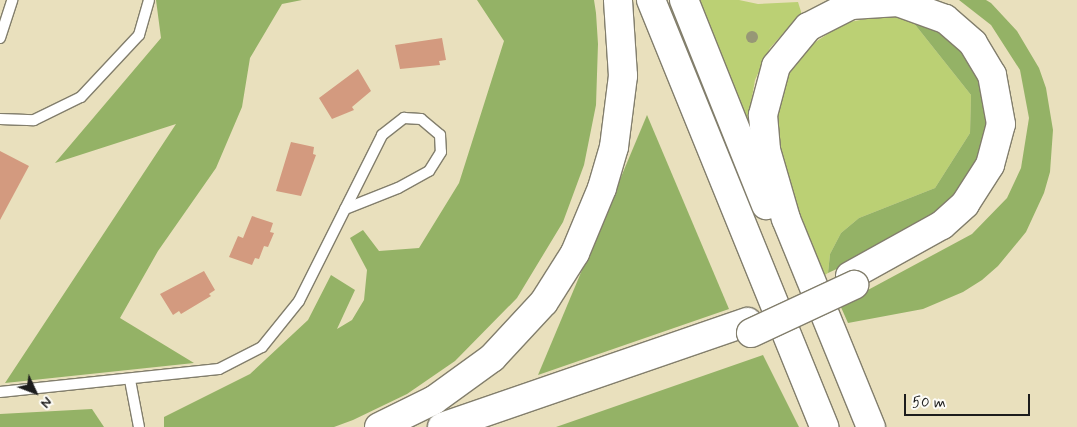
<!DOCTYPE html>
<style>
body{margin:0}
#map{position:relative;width:1077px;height:427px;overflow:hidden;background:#e9e0bd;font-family:Mynerve,sans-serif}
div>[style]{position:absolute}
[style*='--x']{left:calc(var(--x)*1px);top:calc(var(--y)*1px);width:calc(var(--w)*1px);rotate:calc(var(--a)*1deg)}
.green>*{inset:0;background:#bbd074}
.forest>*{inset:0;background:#94b266}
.building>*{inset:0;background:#d39a7f}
.roads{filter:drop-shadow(1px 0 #827e6c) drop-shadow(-1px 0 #827e6c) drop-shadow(0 1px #827e6c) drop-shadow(0 -1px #827e6c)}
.service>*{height:10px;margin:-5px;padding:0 5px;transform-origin:5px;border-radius:5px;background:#fff}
.trunk>*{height:28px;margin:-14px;padding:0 14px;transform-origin:14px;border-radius:14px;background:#fff}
.bridges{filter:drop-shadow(1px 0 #827e6c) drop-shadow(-1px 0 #827e6c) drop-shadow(0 1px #827e6c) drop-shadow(0 -1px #827e6c)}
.trunk-bridge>*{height:28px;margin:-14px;padding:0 14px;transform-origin:14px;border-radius:14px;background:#fff}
.trees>*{width:12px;height:12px;margin:-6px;border-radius:50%;background:#979776}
span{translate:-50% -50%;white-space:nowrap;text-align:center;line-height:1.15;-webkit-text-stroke:4.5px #fdfcf7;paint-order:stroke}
.north{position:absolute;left:10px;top:367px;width:50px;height:50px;-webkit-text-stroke:4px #fdfcf7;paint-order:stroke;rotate:133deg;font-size:14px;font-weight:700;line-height:20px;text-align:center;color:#1c1c1c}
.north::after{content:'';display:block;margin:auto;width:18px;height:22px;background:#1c1c1c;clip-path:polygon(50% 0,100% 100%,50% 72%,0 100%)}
.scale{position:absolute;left:904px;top:394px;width:126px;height:22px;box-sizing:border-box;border:2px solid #1c1c1c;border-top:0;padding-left:6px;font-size:15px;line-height:18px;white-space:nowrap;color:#1c1c1c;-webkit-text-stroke:4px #fdfcf7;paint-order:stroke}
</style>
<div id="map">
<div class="green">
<i style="clip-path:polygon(699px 0,739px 0,758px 4px,798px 2px,803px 18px,787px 29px,770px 48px,755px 80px,751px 103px,753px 137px)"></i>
<i style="clip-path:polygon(882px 16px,909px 17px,971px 95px,970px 133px,935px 188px,859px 218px,841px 233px,830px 254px,828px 273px,822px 277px,797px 211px,778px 145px,778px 101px,788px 75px,814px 43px,844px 23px)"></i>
</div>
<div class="forest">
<i style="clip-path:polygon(156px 0,302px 0,282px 4px,250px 58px,242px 107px,216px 168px,158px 251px,120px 318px,194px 363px,5px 383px,176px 124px,55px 163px,161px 38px)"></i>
<i style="clip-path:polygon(477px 0,594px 0,596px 13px,598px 44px,596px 105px,584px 165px,563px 222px,517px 298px,455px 361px,407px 394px,353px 420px,334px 427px,164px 427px,164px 417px,250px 374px,308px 320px,331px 275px,355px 290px,337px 329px,352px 320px,364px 300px,367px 270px,350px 238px,363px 230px,379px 251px,419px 248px,459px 183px,504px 41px)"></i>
<i style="clip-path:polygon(959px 0,986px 0,991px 3px,1017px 31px,1039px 68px,1046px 88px,1053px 130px,1050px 172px,1044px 193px,1026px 232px,998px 266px,982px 280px,963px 292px,923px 309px,848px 323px,840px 305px,972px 234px,1007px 198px,1021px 168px,1029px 118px,1020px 70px,991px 25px)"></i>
<i style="clip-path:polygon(909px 17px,947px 34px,980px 72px,990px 136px,966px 190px,908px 236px,828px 273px,830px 254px,841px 233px,859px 218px,935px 188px,970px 133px,971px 95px)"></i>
<i style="clip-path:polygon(647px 115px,729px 309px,538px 375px)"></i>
<i style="clip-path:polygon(763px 355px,799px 427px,556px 427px)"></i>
<i style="clip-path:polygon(92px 409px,104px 427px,0 427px,0 414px)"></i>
</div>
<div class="building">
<i style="clip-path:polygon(442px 38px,446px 60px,439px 61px,440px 65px,400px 69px,395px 45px)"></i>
<i style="clip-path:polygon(358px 69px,371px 91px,352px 107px,354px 110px,332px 119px,319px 98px)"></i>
<i style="clip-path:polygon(291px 142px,314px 147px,313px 154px,316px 155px,301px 196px,276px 191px)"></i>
<i style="clip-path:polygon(0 151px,29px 166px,0 220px)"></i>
<i style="clip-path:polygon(252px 216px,273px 223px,270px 232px,274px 233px,268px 247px,264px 246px,259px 259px,255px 258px,252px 265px,229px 257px,238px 236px,243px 238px)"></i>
<i style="clip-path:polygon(204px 271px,215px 290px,209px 294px,211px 296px,181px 314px,179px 311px,173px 315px,160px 294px)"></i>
</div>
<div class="roads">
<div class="service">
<i style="--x:0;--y:38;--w:40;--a:-72"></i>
<i style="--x:0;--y:119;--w:34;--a:2"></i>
<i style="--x:34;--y:120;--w:52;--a:-26.1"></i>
<i style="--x:81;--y:97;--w:85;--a:-46.9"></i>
<i style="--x:139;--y:35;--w:36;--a:-74"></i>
<i style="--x:130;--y:380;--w:48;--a:79.2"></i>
<i style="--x:0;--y:392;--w:220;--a:-6"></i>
<i style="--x:219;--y:369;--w:48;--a:-27.1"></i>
<i style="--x:262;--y:347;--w:59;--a:-51.2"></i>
<i style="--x:299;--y:301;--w:186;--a:-63.4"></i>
<i style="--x:382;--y:135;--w:28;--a:-38"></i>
<i style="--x:404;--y:118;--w:17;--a:3"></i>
<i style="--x:421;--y:119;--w:25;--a:40"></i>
<i style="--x:440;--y:135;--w:17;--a:87"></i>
<i style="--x:441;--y:152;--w:22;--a:122"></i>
<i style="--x:429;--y:171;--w:35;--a:151"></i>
<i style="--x:398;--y:188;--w:57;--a:158.4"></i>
</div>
<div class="trunk">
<i style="--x:651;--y:0;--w:461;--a:67.9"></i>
<i style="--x:684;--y:0;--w:221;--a:68.2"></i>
<i style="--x:850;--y:276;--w:105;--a:-29"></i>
<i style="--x:942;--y:225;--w:31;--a:-42"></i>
<i style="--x:965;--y:204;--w:46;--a:-57.3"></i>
<i style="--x:990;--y:165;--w:42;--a:-75"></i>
<i style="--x:1001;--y:124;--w:50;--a:-100.4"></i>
<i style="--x:992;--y:75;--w:37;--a:-121"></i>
<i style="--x:973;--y:43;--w:37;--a:-139"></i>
<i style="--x:945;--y:19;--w:50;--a:-160.1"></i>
<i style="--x:898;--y:2;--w:47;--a:176.3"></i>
<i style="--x:851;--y:5;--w:48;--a:152.9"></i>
<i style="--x:808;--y:27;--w:50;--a:129.4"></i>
<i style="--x:776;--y:66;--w:51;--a:104.9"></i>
<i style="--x:763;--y:115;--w:35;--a:85"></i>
<i style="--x:766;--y:150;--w:72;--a:73.8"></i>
<i style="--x:786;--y:219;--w:225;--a:67.8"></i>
<i style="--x:379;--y:427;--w:61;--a:-26.1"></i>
<i style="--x:434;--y:400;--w:72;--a:-35.9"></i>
<i style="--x:492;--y:358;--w:76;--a:-47.1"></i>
<i style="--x:544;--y:302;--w:58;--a:-57.7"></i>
<i style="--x:575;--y:253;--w:70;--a:-67.4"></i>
<i style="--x:602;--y:188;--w:43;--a:-73.7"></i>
<i style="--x:614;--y:147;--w:72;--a:-82.8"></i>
<i style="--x:623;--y:76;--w:76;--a:-93.8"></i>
<i style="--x:442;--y:427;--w:323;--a:-19"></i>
</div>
</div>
<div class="bridges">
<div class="trunk-bridge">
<i style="--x:751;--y:333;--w:114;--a:-25"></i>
</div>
</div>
<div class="trees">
<i style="left:752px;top:37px"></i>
</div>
<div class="north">N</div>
<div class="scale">50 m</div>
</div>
